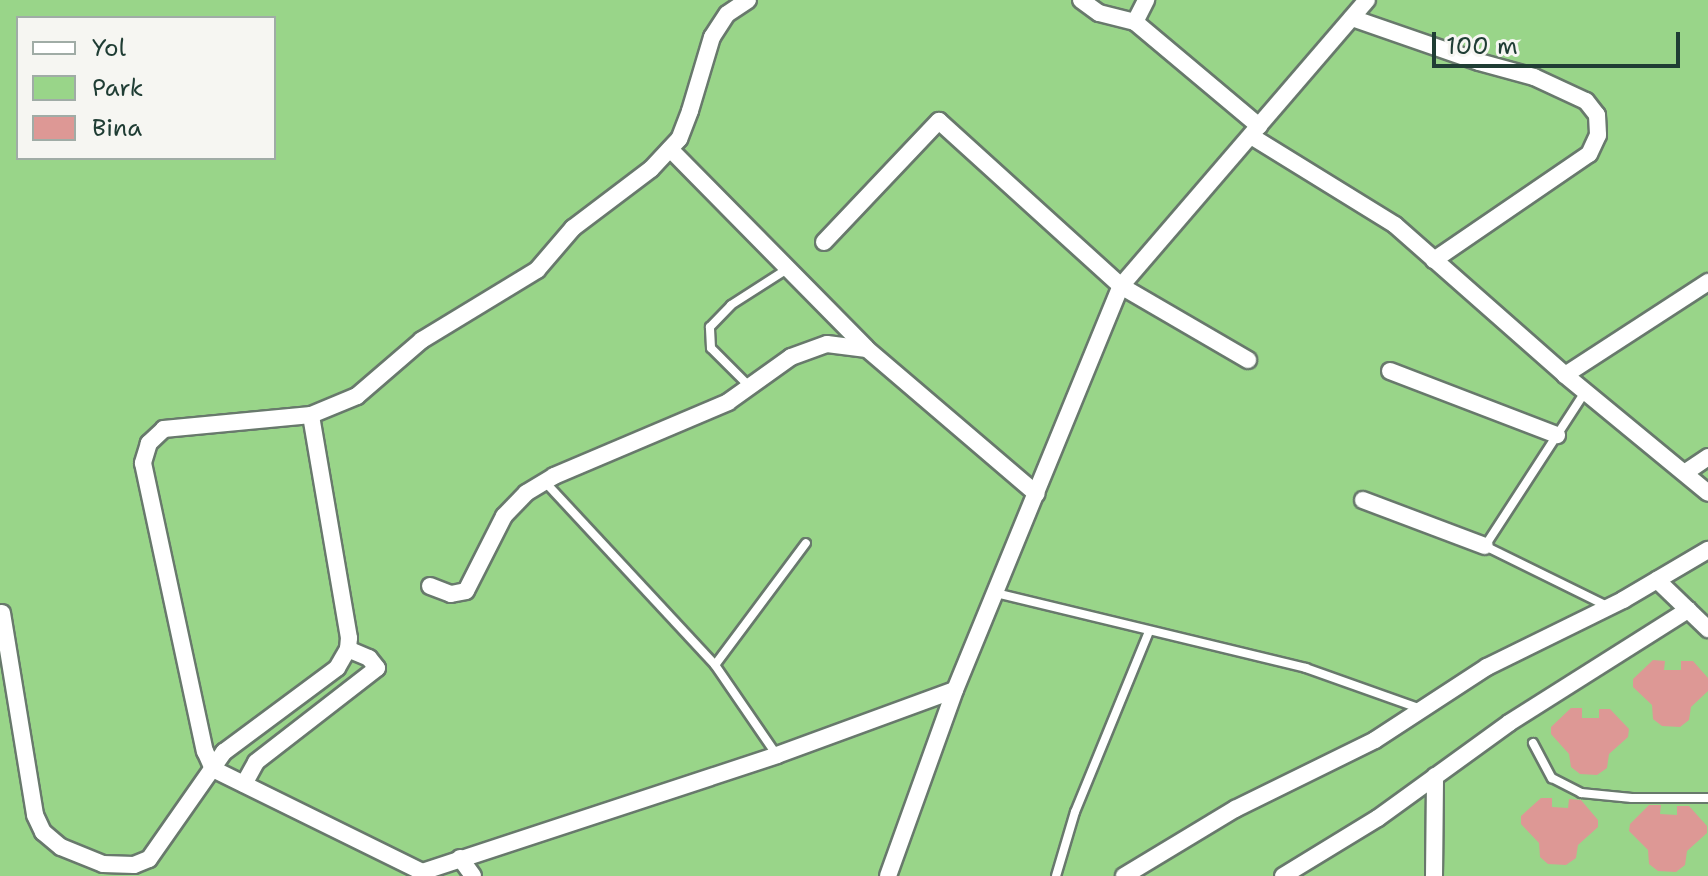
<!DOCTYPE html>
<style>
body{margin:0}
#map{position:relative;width:1708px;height:876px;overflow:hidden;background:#efe9d4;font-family:"Shantell Sans",sans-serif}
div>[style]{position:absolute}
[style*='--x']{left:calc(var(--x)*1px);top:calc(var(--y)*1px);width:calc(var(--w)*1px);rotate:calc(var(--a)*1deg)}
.green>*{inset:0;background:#99d589}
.building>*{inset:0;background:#dd9895}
.roads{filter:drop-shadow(2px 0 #68796c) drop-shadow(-2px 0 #68796c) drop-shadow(0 2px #68796c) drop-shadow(0 -2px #68796c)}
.lane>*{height:8px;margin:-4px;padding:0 4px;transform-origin:4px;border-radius:4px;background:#fff}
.street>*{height:16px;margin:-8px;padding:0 8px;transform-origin:8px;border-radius:8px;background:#fff}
span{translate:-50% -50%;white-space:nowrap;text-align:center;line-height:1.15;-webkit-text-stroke:6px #f6f6f2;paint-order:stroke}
.legend{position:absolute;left:16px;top:16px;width:260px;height:144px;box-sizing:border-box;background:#f6f6f2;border:2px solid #a0aca6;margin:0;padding:10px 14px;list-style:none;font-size:24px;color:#1f3d34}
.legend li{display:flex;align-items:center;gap:16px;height:40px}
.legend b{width:40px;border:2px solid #a0aca6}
.scale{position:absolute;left:1432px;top:32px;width:248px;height:36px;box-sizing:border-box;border:4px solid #1f3d34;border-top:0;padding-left:10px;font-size:24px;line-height:28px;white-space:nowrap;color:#1f3d34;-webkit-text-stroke:6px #f6f6f2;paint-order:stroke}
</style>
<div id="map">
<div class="green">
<i style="clip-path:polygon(evenodd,0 0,1708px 0,1708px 876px,0 876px,0 0,18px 18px,274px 18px,274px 158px,18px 158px,18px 18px)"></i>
</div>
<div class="building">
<i style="clip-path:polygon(1653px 660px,1665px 661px,1664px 670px,1681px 670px,1681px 661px,1693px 661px,1708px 678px,1708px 691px,1691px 707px,1689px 720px,1680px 727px,1662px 726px,1653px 719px,1652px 705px,1633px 687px,1633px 679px)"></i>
<i style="clip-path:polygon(1571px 708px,1582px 708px,1582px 718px,1599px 718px,1599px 709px,1610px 709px,1629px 729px,1628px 737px,1609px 754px,1607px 768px,1597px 775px,1580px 774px,1571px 767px,1569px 754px,1551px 734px,1551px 727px)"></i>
<i style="clip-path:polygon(1541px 798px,1552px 798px,1552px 807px,1568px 808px,1569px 799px,1581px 800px,1598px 820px,1598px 827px,1578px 845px,1576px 858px,1566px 865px,1548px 864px,1540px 857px,1539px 843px,1521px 824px,1521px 816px)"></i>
<i style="clip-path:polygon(1649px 805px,1661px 805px,1660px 814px,1677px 815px,1677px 806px,1689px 806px,1707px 826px,1707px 833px,1687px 851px,1685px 865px,1676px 872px,1658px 871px,1649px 864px,1648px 850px,1629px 831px,1630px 824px)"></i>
</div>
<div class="roads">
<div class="lane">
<i style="--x:750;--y:387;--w:55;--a:-135"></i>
<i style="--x:711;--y:348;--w:21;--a:-93"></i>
<i style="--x:710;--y:327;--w:30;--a:-46"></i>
<i style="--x:731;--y:305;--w:67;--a:-32.7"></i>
<i style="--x:1585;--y:392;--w:184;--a:123"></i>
<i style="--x:1485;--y:546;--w:138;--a:26.2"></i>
<i style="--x:545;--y:482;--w:250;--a:47.1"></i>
<i style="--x:715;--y:665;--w:108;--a:55.6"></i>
<i style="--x:996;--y:593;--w:319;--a:13.6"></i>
<i style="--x:1306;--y:668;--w:122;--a:19.6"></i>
<i style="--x:715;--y:665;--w:152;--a:-53.3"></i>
<i style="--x:1533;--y:743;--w:40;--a:62"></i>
<i style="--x:1552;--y:778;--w:33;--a:27"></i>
<i style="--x:1581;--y:793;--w:51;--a:5.6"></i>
<i style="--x:1632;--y:798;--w:76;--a:0"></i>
<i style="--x:1056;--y:876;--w:67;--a:-73.5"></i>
<i style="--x:1075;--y:812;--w:195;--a:-67.7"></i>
</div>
<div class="street">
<i style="--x:748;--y:0;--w:25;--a:146"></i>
<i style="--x:727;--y:14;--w:27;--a:123"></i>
<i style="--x:712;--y:37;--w:77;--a:106.6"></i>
<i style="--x:690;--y:111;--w:30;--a:111"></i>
<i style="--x:679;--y:139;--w:41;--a:133"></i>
<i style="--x:651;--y:169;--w:98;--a:142.9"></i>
<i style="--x:573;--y:228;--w:55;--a:130.6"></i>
<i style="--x:537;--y:270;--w:135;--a:148.7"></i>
<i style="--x:422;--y:340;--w:86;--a:139.3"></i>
<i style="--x:357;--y:396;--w:50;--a:157.6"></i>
<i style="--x:311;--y:415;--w:148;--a:174.6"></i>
<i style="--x:164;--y:429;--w:21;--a:137"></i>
<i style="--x:149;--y:443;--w:21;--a:107"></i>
<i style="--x:143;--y:463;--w:295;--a:77.9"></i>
<i style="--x:205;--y:751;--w:20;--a:66"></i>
<i style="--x:213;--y:769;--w:233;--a:26.2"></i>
<i style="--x:422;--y:872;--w:374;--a:-18.2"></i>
<i style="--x:777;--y:755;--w:189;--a:-20.1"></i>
<i style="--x:1081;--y:0;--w:22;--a:36"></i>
<i style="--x:1099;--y:13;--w:37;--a:14"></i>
<i style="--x:1135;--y:22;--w:162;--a:40"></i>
<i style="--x:1352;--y:18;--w:134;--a:19.1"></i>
<i style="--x:1479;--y:62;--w:57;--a:15.3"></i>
<i style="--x:1534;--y:77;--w:57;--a:24.8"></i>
<i style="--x:1586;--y:101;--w:18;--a:52"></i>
<i style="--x:1597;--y:115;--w:20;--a:87"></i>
<i style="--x:1598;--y:135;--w:21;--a:115"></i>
<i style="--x:1589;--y:154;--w:188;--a:145.6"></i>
<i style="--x:1135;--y:22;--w:25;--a:-63"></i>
<i style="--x:1251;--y:136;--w:169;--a:31.7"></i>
<i style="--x:1395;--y:225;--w:227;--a:41.4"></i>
<i style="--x:1565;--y:375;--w:185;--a:39.5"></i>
<i style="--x:670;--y:149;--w:279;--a:45.4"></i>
<i style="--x:824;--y:242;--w:167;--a:-46.5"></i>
<i style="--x:939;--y:121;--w:246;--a:42.2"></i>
<i style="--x:1121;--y:286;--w:147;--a:30.2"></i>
<i style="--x:1390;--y:371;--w:179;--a:21"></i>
<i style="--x:1565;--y:375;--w:171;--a:-33"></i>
<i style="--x:1686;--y:472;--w:27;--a:-34"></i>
<i style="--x:1363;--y:500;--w:130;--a:20.7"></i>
<i style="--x:1657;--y:580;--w:71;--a:43.9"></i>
<i style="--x:430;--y:586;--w:22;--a:21"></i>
<i style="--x:451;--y:594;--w:15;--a:-11"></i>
<i style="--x:466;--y:591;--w:84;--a:-63.1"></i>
<i style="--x:504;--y:516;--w:32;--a:-46"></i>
<i style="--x:526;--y:493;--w:33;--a:-31"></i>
<i style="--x:554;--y:476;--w:189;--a:-23"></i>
<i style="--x:728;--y:402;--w:77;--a:-35.5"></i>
<i style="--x:791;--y:357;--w:38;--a:-20"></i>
<i style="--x:827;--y:344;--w:40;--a:7.1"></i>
<i style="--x:867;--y:349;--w:223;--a:40.5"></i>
<i style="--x:2;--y:613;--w:205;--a:80.7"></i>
<i style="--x:35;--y:815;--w:19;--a:65"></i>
<i style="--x:43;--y:832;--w:23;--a:40"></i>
<i style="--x:61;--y:847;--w:45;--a:22"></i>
<i style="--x:103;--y:864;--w:31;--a:2"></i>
<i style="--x:134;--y:865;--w:16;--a:-22"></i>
<i style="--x:149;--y:859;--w:131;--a:-55"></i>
<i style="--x:224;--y:752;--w:141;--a:-36.6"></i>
<i style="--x:337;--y:668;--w:22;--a:-60"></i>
<i style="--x:348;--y:649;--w:11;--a:-85"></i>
<i style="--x:349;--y:638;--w:226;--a:-99.7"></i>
<i style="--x:244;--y:784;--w:25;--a:-61"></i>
<i style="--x:256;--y:762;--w:153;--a:-37.8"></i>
<i style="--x:377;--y:668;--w:13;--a:-129"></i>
<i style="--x:369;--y:658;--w:23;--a:-157"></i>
<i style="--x:460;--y:858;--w:22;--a:54"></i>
<i style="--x:888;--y:876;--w:198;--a:-70.2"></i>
<i style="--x:955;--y:690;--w:437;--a:-67.7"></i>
<i style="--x:1121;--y:286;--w:377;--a:-49.3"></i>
<i style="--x:1124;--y:876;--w:130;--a:-31.1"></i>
<i style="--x:1235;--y:809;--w:156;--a:-26.2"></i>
<i style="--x:1375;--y:740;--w:134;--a:-33.1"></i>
<i style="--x:1487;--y:667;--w:152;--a:-26.2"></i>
<i style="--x:1623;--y:600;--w:99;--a:-30.5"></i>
<i style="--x:1283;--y:876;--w:111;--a:-31.4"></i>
<i style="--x:1378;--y:818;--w:162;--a:-35.9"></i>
<i style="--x:1509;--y:723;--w:212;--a:-32.3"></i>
<i style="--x:1434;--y:876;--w:100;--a:-89.4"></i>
</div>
</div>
<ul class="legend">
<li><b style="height:10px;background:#fff"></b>Yol</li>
<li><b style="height:22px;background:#99d589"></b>Park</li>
<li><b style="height:22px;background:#dd9895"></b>Bina</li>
</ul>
<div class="scale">100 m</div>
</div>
